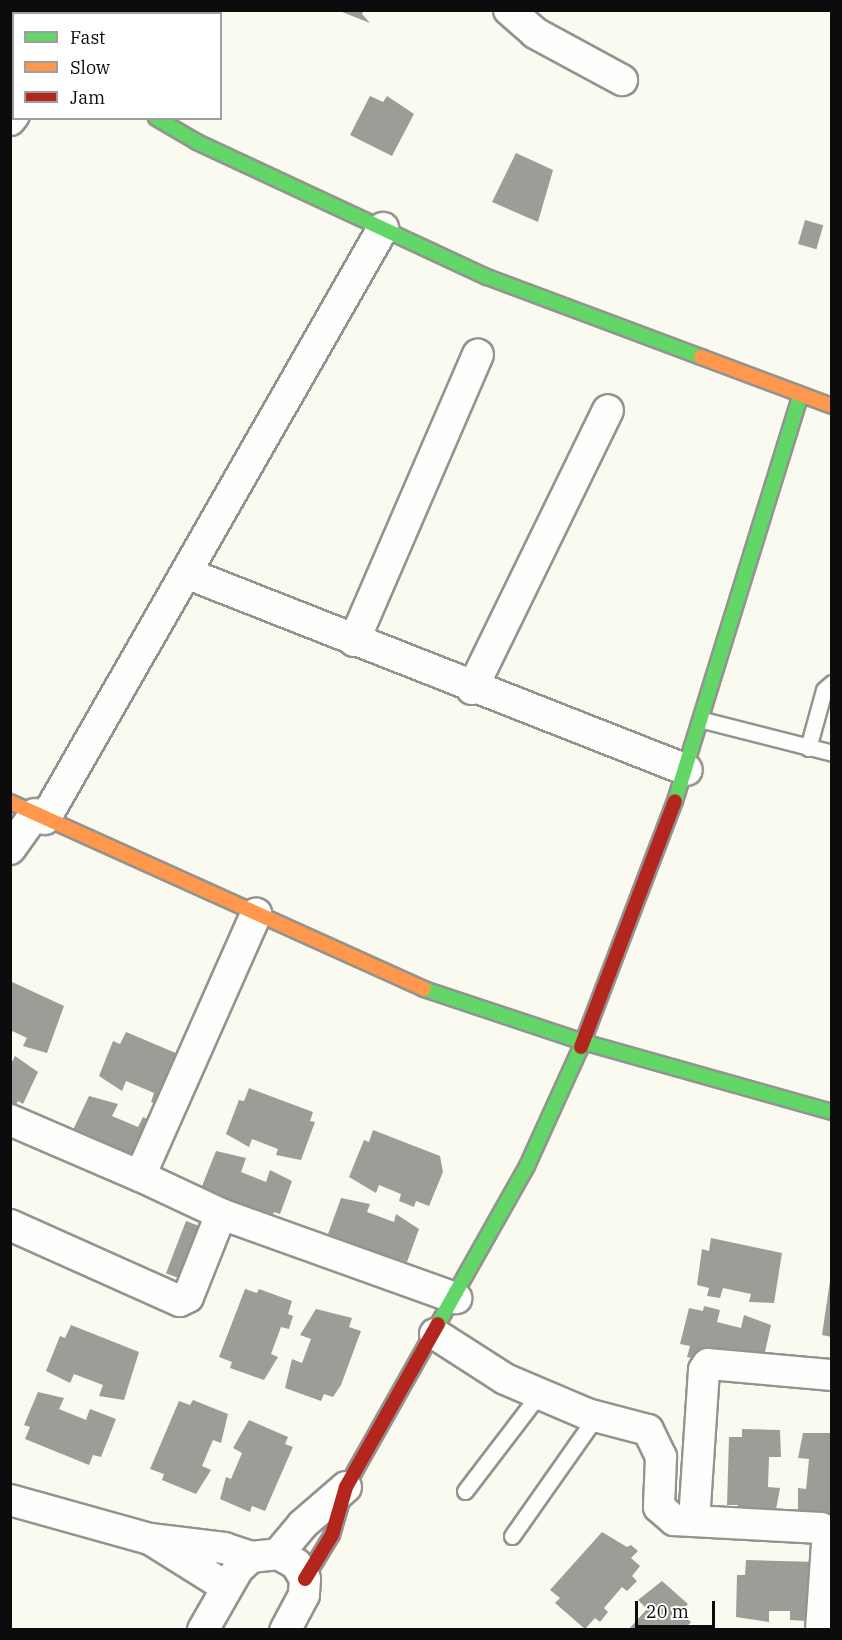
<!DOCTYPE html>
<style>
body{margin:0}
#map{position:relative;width:842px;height:1640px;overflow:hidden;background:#fafaf0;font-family:"IBM Plex Serif",serif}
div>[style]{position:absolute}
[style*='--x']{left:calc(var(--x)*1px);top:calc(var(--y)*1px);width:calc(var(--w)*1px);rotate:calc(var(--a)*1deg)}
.building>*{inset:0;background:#9d9c96;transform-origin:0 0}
.roads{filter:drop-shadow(2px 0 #93938f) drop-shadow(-2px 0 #93938f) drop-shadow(0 2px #93938f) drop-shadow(0 -2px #93938f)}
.lane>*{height:15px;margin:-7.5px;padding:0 7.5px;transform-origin:7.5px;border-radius:7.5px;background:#fefefd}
.street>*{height:30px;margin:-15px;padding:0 15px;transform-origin:15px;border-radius:15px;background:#fefefd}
.fast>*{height:14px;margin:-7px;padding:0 7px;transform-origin:7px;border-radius:7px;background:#63d668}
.slow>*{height:14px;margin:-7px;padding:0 7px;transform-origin:7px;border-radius:7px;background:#ff974d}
.jam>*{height:14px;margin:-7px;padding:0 7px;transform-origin:7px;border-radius:7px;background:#b3261e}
span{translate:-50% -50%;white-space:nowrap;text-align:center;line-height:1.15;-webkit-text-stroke:6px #fff;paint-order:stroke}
.frame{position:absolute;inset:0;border:12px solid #0c0c0c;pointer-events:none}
.legend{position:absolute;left:12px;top:12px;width:210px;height:108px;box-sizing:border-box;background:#fff;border:2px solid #9e9e9e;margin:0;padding:8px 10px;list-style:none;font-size:18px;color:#0c0c0c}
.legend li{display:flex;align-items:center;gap:12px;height:30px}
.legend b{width:30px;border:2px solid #9e9e9e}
.scale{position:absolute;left:635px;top:1601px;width:80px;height:27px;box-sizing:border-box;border:3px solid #0c0c0c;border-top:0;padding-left:8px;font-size:18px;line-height:21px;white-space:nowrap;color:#0c0c0c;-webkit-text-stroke:4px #fff;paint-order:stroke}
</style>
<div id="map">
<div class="building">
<i style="clip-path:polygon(337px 10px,364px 10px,362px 14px,370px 23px)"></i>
<i style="clip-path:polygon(370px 96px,383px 102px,387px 96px,414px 114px,392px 156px,350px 135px)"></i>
<i style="clip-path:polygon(516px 153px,553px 170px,538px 222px,492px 202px)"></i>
<i style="left:805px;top:220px;width:19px;height:25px;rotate:16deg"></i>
<i style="clip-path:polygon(10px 981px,64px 1006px,47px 1053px,23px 1046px,27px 1038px,10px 1030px)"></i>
<i style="clip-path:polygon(126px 1032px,190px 1059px,160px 1106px,151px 1102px,154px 1093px,126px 1081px,122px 1091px,99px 1076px,113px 1041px,120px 1044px)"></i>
<i style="clip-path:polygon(15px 1056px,38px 1072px,23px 1104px,18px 1101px,10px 1115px,10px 1066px)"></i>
<i style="clip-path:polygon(249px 1088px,313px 1112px,310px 1121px,315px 1122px,301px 1160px,276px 1155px,278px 1149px,252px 1139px,249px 1147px,226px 1134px,239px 1100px,244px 1101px)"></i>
<i style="clip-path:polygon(89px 1096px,118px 1104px,112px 1116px,138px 1127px,143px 1117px,155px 1123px,144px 1160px,76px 1144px,81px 1134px,73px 1130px)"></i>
<i style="clip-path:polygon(373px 1130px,440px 1156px,443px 1172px,429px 1206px,416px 1201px,414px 1207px,399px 1201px,401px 1194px,379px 1185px,376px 1193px,349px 1177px,364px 1140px,369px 1142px)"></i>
<i style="clip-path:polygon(216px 1151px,246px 1158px,241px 1172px,266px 1182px,270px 1170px,292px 1181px,280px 1214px,274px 1212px,268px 1226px,200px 1191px)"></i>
<i style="clip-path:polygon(341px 1198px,370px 1204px,367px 1212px,394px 1222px,396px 1214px,419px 1229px,407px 1262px,401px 1260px,397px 1271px,332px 1248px,336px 1237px,328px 1234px)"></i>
<i style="left:186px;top:1221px;width:19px;height:56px;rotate:21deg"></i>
<i style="clip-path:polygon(711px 1238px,782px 1253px,774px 1303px,749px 1302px,751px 1294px,723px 1288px,720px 1298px,707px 1296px,709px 1288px,697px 1285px,702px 1249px,709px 1251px)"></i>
<i style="clip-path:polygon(830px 1281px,832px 1281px,832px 1337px,822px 1335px)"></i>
<i style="clip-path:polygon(245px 1289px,257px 1293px,259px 1289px,292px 1301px,288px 1314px,293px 1316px,289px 1329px,281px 1327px,271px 1354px,278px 1357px,264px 1380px,230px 1368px,232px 1362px,219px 1357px)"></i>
<i style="clip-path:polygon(704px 1306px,720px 1310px,717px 1322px,741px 1328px,744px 1315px,771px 1325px,763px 1361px,754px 1372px,687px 1357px,690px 1346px,680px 1344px,689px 1308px,703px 1311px)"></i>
<i style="clip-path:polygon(316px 1309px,352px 1318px,349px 1327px,361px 1331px,341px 1385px,333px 1397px,324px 1394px,321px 1401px,285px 1388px,292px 1359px,302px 1363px,311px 1339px,300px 1335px)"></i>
<i style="clip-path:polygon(71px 1325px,139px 1352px,124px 1400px,99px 1396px,103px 1385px,74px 1374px,70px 1383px,46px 1371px,60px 1336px,65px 1338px)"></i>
<i style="clip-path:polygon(38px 1392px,64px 1398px,59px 1409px,86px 1420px,90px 1409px,116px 1419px,101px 1457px,93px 1455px,89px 1465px,25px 1439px,30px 1427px,24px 1425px)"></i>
<i style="clip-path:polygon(193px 1400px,228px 1414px,221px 1443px,213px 1440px,202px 1466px,211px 1470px,196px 1494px,162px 1480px,164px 1474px,150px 1469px,179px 1401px,190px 1405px)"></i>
<i style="clip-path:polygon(249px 1420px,288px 1437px,285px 1444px,293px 1447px,265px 1511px,252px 1506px,250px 1512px,220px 1499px,226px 1477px,231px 1479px,242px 1453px,233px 1448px)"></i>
<i style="clip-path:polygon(742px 1429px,780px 1430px,781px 1457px,769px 1457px,768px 1487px,780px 1488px,775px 1515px,738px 1514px,738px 1505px,727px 1505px,729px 1437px,742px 1437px)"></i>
<i style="clip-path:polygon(803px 1433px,832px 1433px,832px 1517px,798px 1512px,798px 1488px,806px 1489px,809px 1459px,798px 1458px)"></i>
<i style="clip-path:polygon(602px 1532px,627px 1547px,631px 1545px,638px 1551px,631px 1558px,640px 1566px,632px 1576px,637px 1581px,627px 1591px,622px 1587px,604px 1608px,608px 1612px,600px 1622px,595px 1618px,585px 1629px,555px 1603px,560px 1598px,550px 1590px)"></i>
<i style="clip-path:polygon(746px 1560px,817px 1562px,807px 1621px,790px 1620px,790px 1611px,769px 1611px,769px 1622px,736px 1617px,737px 1575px,745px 1575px)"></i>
<i style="clip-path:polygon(662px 1581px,688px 1604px,680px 1612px,691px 1622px,684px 1630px,628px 1630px,647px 1609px,638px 1600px)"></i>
</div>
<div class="roads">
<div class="lane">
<i style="--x:703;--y:720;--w:133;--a:14.3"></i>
<i style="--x:808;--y:748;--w:60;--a:-74.6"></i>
<i style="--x:824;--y:690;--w:11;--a:-41"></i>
<i style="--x:465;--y:1491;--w:123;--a:-52.6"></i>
<i style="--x:512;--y:1536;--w:148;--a:-54.9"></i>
</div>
<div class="street">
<i style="--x:38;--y:10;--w:4;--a:90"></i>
<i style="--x:509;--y:10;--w:35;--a:41"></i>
<i style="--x:535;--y:33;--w:99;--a:28.4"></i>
<i style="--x:10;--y:32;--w:4;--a:27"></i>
<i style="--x:10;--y:120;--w:6;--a:-51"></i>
<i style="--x:186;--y:573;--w:538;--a:21.47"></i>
<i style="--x:354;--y:641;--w:312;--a:-66.6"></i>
<i style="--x:472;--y:689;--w:310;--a:-64"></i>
<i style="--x:45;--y:819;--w:681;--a:-60.23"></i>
<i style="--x:10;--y:849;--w:43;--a:-54.5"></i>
<i style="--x:10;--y:1120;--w:142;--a:23.3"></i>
<i style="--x:140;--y:1176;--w:287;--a:-66.1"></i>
<i style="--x:140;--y:1176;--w:89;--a:25.1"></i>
<i style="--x:221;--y:1214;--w:250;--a:19.7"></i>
<i style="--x:10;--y:1225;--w:186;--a:24.1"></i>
<i style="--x:180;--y:1301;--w:9;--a:-27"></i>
<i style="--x:188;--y:1297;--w:89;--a:-68.3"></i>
<i style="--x:435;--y:1334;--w:83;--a:32.7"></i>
<i style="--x:505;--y:1379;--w:89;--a:23.1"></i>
<i style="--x:587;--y:1414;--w:63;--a:14.7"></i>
<i style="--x:648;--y:1430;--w:30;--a:64"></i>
<i style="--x:661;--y:1457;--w:50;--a:92.3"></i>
<i style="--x:659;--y:1507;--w:20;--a:41"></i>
<i style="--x:674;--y:1520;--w:147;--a:3.1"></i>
<i style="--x:821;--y:1528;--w:12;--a:24"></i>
<i style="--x:10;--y:1500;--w:145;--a:15.6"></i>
<i style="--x:150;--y:1539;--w:75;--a:6.9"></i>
<i style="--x:224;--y:1548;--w:28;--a:18"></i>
<i style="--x:694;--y:1521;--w:151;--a:-86.2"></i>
<i style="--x:704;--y:1370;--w:7;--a:-56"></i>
<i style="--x:708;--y:1364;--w:124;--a:5.1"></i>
<i style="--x:150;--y:1539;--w:89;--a:32.1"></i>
<i style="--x:278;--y:1554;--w:38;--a:-50"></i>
<i style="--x:302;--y:1525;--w:58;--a:-40.8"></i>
<i style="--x:203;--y:1630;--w:70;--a:-60.2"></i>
<i style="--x:238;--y:1569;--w:18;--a:-43"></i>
<i style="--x:251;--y:1557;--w:27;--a:-6"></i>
<i style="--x:278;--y:1554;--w:21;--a:29"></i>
<i style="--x:296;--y:1564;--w:17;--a:59"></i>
<i style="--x:305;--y:1579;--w:16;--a:94"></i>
<i style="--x:304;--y:1595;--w:40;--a:118"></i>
<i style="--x:821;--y:1630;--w:99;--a:-86"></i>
</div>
<div class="fast">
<i style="--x:156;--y:118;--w:48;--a:30.3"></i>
<i style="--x:197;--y:142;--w:320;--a:25"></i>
<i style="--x:487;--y:277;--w:228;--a:20.5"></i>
<i style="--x:675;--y:801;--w:422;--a:-72.8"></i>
<i style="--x:424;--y:989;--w:168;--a:18.4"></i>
<i style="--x:583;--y:1042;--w:259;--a:15.7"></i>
<i style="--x:438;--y:1324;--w:181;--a:-60.6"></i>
<i style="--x:527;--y:1166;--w:131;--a:-65.6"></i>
</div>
<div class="slow">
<i style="--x:701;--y:357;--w:140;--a:20.5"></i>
<i style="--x:10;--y:802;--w:454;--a:24.3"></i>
</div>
<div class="jam">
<i style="--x:581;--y:1047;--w:263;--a:-69.1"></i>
<i style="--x:305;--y:1579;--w:52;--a:-58.5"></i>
<i style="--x:332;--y:1535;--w:50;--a:-73.7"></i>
<i style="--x:346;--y:1487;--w:187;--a:-60.6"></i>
</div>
</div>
<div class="frame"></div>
<ul class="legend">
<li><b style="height:8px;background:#63d668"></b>Fast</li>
<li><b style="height:8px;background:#ff974d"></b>Slow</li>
<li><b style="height:8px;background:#b3261e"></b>Jam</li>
</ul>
<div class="scale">20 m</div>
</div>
